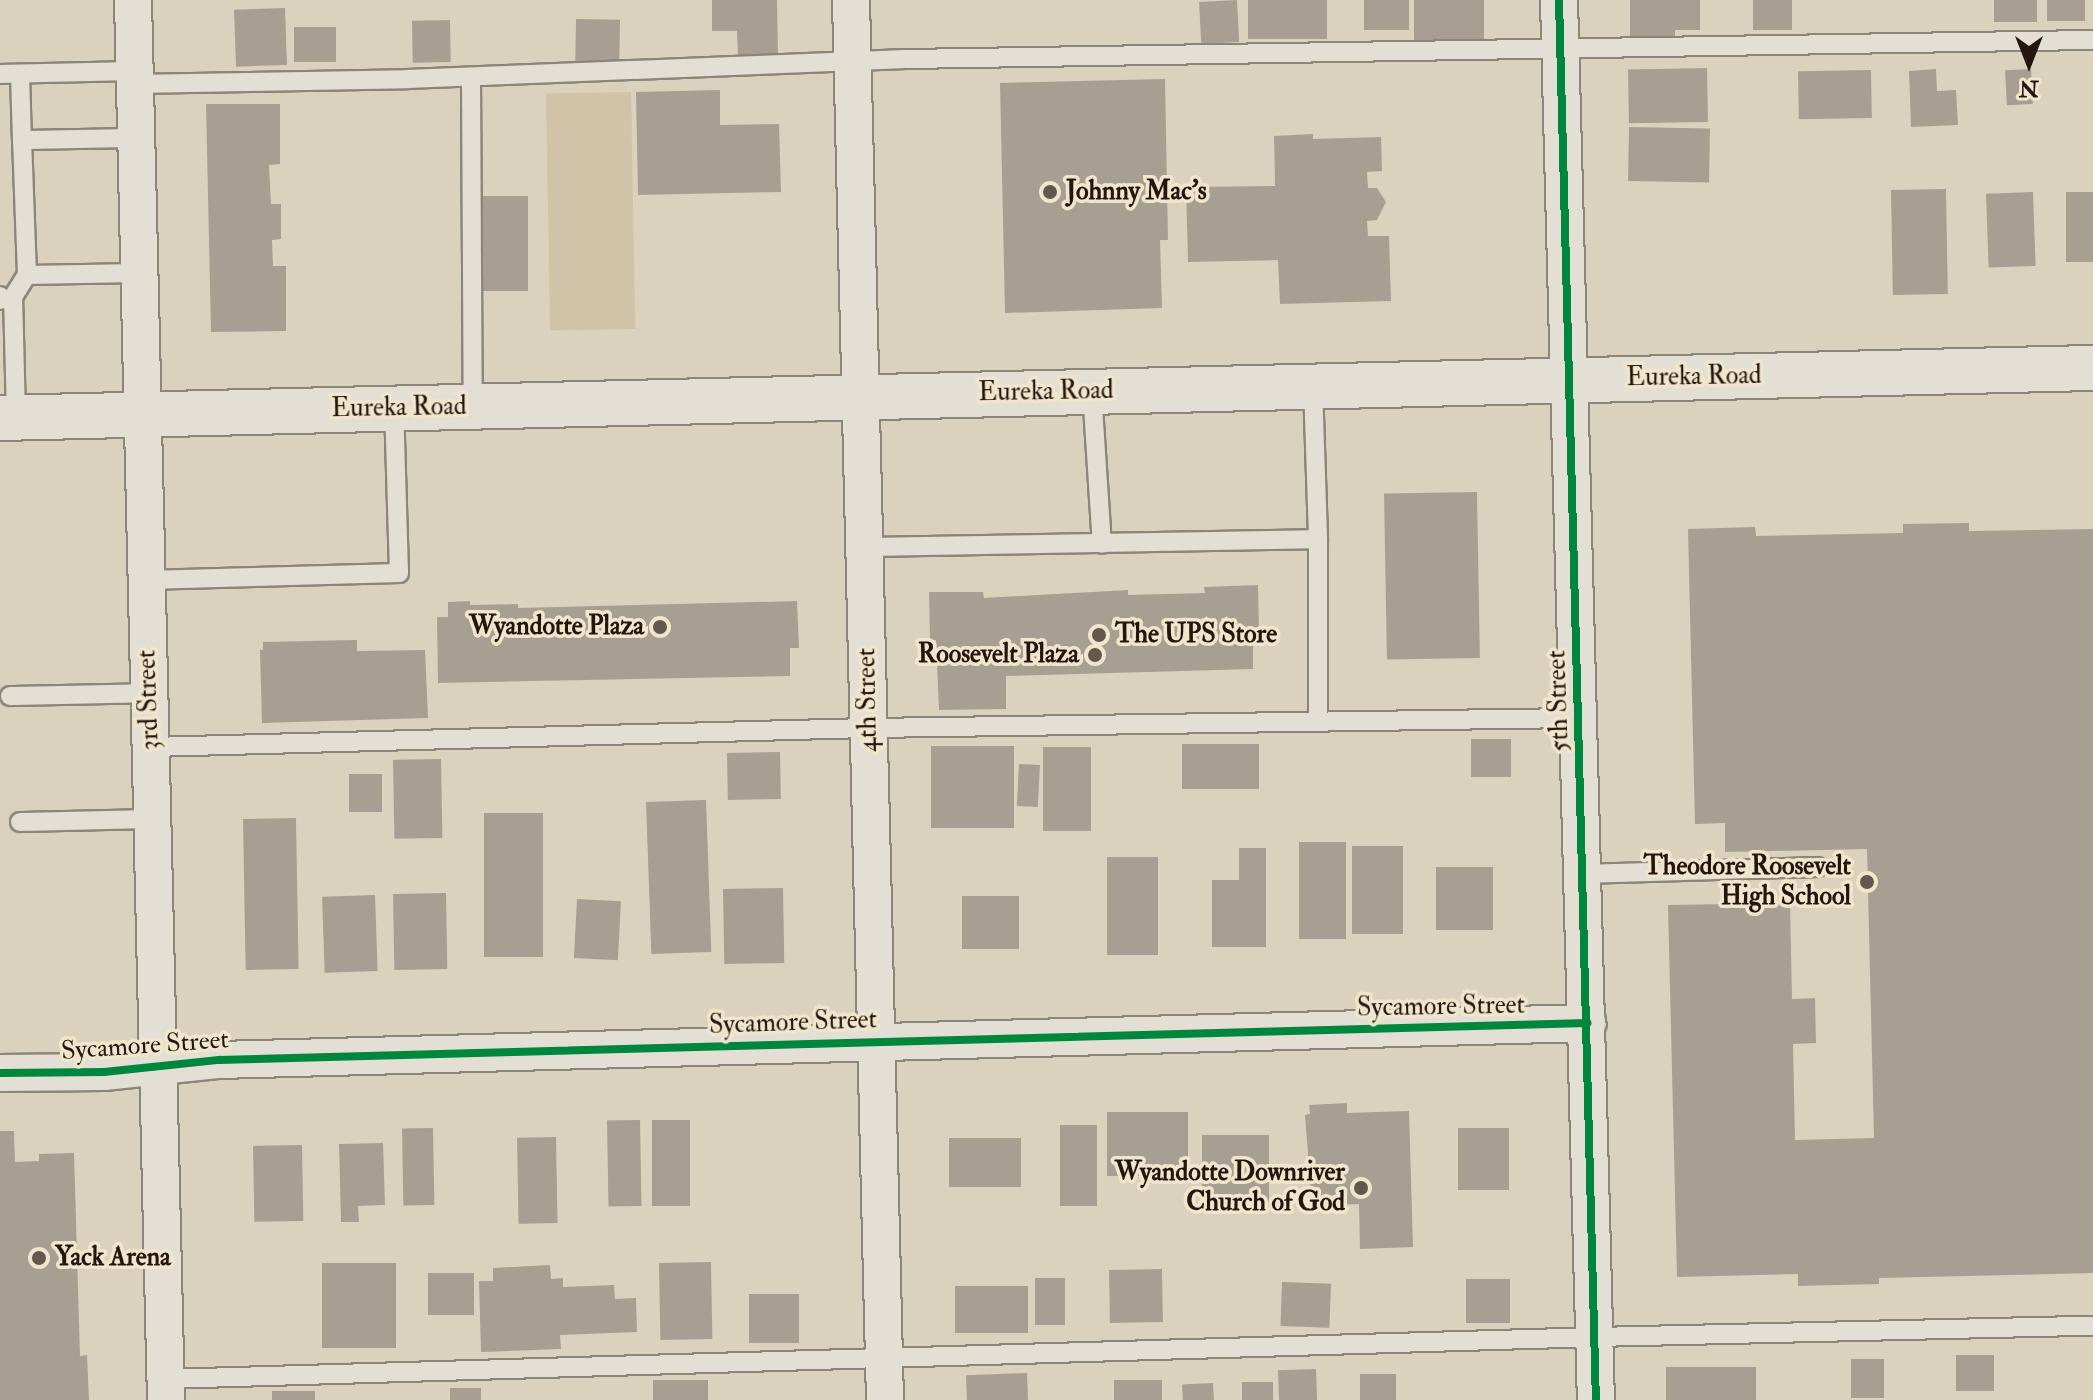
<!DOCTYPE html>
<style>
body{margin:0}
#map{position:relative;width:2093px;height:1400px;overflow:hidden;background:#dbd2bd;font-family:"IM FELL Double Pica",serif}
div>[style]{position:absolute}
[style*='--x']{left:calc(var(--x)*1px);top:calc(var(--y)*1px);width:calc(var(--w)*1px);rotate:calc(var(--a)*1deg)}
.green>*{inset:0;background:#d0c3a7;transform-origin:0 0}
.building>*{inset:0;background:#a7a092;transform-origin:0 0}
.roads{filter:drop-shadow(2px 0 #8c8579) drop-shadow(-2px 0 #8c8579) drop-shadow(0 2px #8c8579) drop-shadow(0 -2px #8c8579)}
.service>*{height:18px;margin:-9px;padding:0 9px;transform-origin:9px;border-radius:9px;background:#e3dfd4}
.minor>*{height:36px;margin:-18px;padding:0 18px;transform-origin:18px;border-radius:18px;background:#e3dfd4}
.secondary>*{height:44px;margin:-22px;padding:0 22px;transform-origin:22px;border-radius:22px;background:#e3dfd4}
.cycleway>*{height:8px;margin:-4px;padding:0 4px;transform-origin:4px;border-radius:4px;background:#00873e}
.dots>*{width:22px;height:22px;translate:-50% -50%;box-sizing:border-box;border:4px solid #f0e6cc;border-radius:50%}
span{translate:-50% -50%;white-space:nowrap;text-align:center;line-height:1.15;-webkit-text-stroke:7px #f0e6cc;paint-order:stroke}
.poi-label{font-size:26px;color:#231610;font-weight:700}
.left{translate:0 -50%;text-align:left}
.right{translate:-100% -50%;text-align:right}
.street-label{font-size:26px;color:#231610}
.north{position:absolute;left:1989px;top:24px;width:80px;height:80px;-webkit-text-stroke:6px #f0e6cc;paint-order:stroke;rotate:180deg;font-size:22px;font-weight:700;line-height:32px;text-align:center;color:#231610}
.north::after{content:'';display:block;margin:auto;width:28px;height:36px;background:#231610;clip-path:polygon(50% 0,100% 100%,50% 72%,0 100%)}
</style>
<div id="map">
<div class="green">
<i style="left:631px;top:92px;width:237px;height:85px;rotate:89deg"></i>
</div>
<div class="building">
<i style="clip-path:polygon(712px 0,777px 0,778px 58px,738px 59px,737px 31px,712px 31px)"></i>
<i style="left:1237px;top:0;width:42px;height:38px;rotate:87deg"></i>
<i style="left:1248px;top:0;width:79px;height:39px"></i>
<i style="left:1364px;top:0;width:45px;height:30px"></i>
<i style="left:1414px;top:0;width:70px;height:40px"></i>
<i style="clip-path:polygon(1630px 0,1700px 0,1700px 30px,1675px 30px,1675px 37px,1630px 37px)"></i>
<i style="left:1753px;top:0;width:39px;height:30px"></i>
<i style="left:1994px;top:0;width:43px;height:22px"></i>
<i style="left:2047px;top:0;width:38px;height:21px"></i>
<i style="left:285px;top:8px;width:57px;height:51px;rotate:88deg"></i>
<i style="left:576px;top:19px;width:44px;height:43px;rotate:1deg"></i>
<i style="left:450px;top:20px;width:42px;height:38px;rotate:89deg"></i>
<i style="left:294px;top:27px;width:42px;height:35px"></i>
<i style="left:1707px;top:68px;width:54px;height:79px;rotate:89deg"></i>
<i style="clip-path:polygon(1936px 69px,1937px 91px,1956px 90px,1958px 125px,1911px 127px,1909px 71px)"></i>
<i style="left:2031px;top:69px;width:35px;height:26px;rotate:87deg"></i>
<i style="left:1871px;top:70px;width:48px;height:73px;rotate:89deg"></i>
<i style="clip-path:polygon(1165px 79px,1168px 240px,1160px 240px,1162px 308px,1005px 313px,1000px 83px)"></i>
<i style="clip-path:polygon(720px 90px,720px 125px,779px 124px,781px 192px,638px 195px,636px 92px)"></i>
<i style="clip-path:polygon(206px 104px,280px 104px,280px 164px,269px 165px,271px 204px,281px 204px,281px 239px,272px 240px,273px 266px,286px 266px,286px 331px,211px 332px)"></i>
<i style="left:1629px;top:127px;width:81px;height:54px;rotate:1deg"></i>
<i style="clip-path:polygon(1313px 134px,1313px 139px,1381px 137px,1382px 171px,1367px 172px,1368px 188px,1377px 188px,1386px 202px,1377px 220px,1367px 221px,1368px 236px,1389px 236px,1391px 301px,1280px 304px,1278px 260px,1188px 262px,1186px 187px,1275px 186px,1274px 136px)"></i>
<i style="left:1946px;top:189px;width:105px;height:55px;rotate:89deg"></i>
<i style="left:2033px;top:192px;width:74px;height:47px;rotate:88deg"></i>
<i style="left:2093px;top:192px;width:70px;height:27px;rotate:90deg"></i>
<i style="left:482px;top:196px;width:46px;height:95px"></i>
<i style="left:1477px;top:492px;width:166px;height:93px;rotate:89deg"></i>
<i style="clip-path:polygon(1969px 523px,1969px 531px,2093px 529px,2093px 1273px,1879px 1278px,1879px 1284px,1798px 1286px,1798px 1274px,1677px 1277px,1668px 905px,1790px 903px,1792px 999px,1815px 998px,1816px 1043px,1793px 1044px,1795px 1140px,1874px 1138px,1867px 849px,1725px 852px,1725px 823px,1695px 824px,1688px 529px,1755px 527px,1756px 536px,1903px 533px,1903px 524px)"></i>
<i style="clip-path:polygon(1258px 585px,1259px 632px,1253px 632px,1253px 669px,1006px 676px,1006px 709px,939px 710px,936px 640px,930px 640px,929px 592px,983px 592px,984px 598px,1128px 590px,1128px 595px,1205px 593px,1204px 587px)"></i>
<i style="clip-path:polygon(470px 601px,470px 605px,518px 604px,518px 608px,797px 601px,799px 648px,790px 648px,790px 676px,438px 683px,437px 617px,448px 617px,448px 602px)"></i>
<i style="clip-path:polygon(357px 640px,357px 651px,425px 650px,428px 718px,262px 723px,260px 650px,263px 650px,263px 642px)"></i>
<i style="left:1471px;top:739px;width:40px;height:38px"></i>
<i style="left:1182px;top:744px;width:77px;height:45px"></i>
<i style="left:931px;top:746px;width:83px;height:82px"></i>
<i style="left:1043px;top:747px;width:48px;height:84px"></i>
<i style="left:780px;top:752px;width:47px;height:53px;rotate:89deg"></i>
<i style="left:441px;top:759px;width:79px;height:48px;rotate:89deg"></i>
<i style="left:1019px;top:764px;width:21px;height:42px;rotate:3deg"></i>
<i style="left:382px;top:774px;width:38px;height:33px;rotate:90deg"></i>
<i style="left:706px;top:800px;width:152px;height:60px;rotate:88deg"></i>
<i style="left:484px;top:813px;width:59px;height:144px"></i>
<i style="left:296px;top:818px;width:151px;height:53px;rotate:89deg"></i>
<i style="left:1299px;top:842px;width:47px;height:97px"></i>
<i style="left:1352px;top:846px;width:51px;height:88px"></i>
<i style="clip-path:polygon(1239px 848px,1266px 848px,1266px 947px,1212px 947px,1212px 880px,1239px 880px)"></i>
<i style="left:1107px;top:857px;width:51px;height:98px"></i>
<i style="left:1436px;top:867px;width:57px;height:63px"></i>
<i style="left:783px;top:888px;width:75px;height:60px;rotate:89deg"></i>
<i style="left:446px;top:893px;width:76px;height:53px;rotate:89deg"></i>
<i style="left:375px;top:895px;width:76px;height:53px;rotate:88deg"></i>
<i style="left:962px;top:896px;width:57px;height:53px"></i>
<i style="left:577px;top:899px;width:44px;height:59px;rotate:3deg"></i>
<i style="clip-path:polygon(1347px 1103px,1347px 1113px,1409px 1111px,1413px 1247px,1360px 1249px,1359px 1204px,1312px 1206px,1305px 1115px,1310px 1114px,1309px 1105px)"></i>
<i style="left:1107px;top:1112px;width:81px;height:64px"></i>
<i style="left:640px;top:1120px;width:86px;height:33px;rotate:89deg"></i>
<i style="left:652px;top:1120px;width:38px;height:86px"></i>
<i style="left:1060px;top:1125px;width:37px;height:81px"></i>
<i style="left:433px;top:1128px;width:77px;height:31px;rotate:89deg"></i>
<i style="left:1458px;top:1128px;width:51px;height:62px"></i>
<i style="clip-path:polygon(0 1131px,14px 1131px,15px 1162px,39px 1161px,39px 1154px,74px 1153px,80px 1356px,87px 1355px,89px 1400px,0 1400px)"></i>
<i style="left:1202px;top:1135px;width:67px;height:76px"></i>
<i style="left:556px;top:1137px;width:86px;height:39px;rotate:89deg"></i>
<i style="left:949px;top:1138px;width:72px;height:49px"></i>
<i style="clip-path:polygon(383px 1143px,385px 1205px,358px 1206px,359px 1222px,341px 1222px,339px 1144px)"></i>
<i style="left:302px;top:1145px;width:76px;height:49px;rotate:89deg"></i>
<i style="left:711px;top:1262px;width:77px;height:52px;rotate:89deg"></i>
<i style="left:322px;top:1263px;width:74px;height:85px"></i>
<i style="clip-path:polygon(550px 1265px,551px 1279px,563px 1278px,563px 1287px,614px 1285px,615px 1299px,636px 1298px,637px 1332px,560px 1335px,561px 1349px,481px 1352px,479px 1281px,493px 1281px,493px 1268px)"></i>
<i style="left:1162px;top:1269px;width:53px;height:53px;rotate:89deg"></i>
<i style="left:428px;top:1273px;width:46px;height:42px"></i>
<i style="left:1035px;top:1278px;width:30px;height:47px"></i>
<i style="left:1466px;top:1279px;width:44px;height:44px"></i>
<i style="left:1282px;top:1282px;width:49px;height:44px;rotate:2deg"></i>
<i style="left:955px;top:1286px;width:73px;height:47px"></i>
<i style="left:749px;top:1294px;width:50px;height:49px"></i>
<i style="left:1956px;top:1355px;width:38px;height:36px"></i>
<i style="left:1851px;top:1359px;width:33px;height:39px"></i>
<i style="left:1756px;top:1367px;width:33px;height:90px;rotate:90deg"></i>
<i style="left:1316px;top:1369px;width:31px;height:38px;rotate:88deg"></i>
<i style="left:1027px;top:1373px;width:27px;height:61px;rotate:88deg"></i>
<i style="left:1360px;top:1374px;width:36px;height:26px"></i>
<i style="left:653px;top:1380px;width:55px;height:20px"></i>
<i style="left:1162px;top:1380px;width:20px;height:48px;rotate:90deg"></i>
<i style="left:1273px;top:1382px;width:18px;height:31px;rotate:90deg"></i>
<i style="left:1213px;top:1383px;width:17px;height:31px;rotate:87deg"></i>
<i style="left:450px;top:1388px;width:31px;height:12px"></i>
<i style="left:272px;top:1391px;width:43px;height:9px"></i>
</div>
<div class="roads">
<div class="service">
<i style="--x:0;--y:74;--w:134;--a:-1.3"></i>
<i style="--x:20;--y:74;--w:66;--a:88.3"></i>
<i style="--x:471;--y:77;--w:329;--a:89.7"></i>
<i style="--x:134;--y:84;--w:273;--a:-1"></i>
<i style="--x:407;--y:79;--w:499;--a:-2.3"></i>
<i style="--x:906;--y:59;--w:1187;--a:-0.92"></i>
<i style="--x:27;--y:275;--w:112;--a:-1"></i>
<i style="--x:0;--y:296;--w:4;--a:90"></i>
<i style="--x:1313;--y:386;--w:153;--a:88.1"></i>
<i style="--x:1092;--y:391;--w:153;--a:86.3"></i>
<i style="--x:16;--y:417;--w:120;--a:-91.4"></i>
<i style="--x:13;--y:297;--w:26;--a:-58"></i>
<i style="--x:27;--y:275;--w:135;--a:-92.1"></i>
<i style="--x:22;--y:140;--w:113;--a:-1"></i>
<i style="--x:864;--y:547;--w:454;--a:-1"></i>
<i style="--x:1318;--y:539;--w:183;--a:90"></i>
<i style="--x:146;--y:580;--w:253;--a:-1.6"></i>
<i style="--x:399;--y:573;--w:165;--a:-91.7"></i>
<i style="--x:10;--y:696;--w:139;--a:-1.2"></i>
<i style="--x:151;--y:747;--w:718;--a:-1.52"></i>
<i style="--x:869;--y:728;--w:711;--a:-0.81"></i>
<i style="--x:20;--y:822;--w:132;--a:-1.3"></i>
<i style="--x:1583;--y:874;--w:235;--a:-1.7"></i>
<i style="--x:166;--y:1379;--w:1430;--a:-1.68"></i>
<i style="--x:1595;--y:1337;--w:498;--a:-1.3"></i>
</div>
<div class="minor">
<i style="--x:133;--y:0;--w:1400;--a:88.65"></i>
<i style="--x:851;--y:0;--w:1400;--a:88.61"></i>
<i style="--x:1559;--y:0;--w:1400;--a:88.49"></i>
<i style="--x:0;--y:1073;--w:104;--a:-0.6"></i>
<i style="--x:104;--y:1072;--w:116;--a:-6"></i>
<i style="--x:219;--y:1060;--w:1369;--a:-1.55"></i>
</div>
<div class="secondary">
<i style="--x:0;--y:418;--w:2094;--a:-1.37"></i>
</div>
</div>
<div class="cycleway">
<i style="--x:1559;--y:0;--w:1400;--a:88.49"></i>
<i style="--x:0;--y:1073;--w:104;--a:-0.6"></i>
<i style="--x:104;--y:1072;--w:116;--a:-6"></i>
<i style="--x:219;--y:1060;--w:1369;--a:-1.55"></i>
</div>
<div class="dots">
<i style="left:1050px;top:192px;background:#63584d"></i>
<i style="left:660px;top:627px;background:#63584d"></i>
<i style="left:1099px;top:635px;background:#63584d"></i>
<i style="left:1095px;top:655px;background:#63584d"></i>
<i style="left:1867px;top:882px;background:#63584d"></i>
<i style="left:1361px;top:1188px;background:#63584d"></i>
<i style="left:39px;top:1258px;background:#63584d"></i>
</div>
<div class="poi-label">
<span class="left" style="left:1066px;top:192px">Johnny Mac's</span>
<span class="right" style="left:644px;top:627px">Wyandotte Plaza</span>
<span class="left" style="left:1115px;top:635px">The UPS Store</span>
<span class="right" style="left:1079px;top:655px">Roosevelt Plaza</span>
<span class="right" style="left:1851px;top:882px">Theodore Roosevelt<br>High School</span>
<span class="right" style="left:1345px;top:1188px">Wyandotte Downriver<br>Church of God</span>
<span class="left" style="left:55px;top:1258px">Yack Arena</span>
</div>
<div class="street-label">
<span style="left:1694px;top:377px;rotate:-1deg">Eureka Road</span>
<span style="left:1046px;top:392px;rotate:-1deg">Eureka Road</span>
<span style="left:399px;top:408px;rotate:-1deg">Eureka Road</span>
<span style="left:149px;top:700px;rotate:-92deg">3rd Street</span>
<span style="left:868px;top:700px;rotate:-91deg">4th Street</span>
<span style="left:1559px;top:701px;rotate:-92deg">5th Street</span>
<span style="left:1441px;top:1007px;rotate:-1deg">Sycamore Street</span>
<span style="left:793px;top:1023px;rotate:-2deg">Sycamore Street</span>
<span style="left:145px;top:1046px;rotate:-4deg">Sycamore Street</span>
</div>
<div class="north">N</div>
</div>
